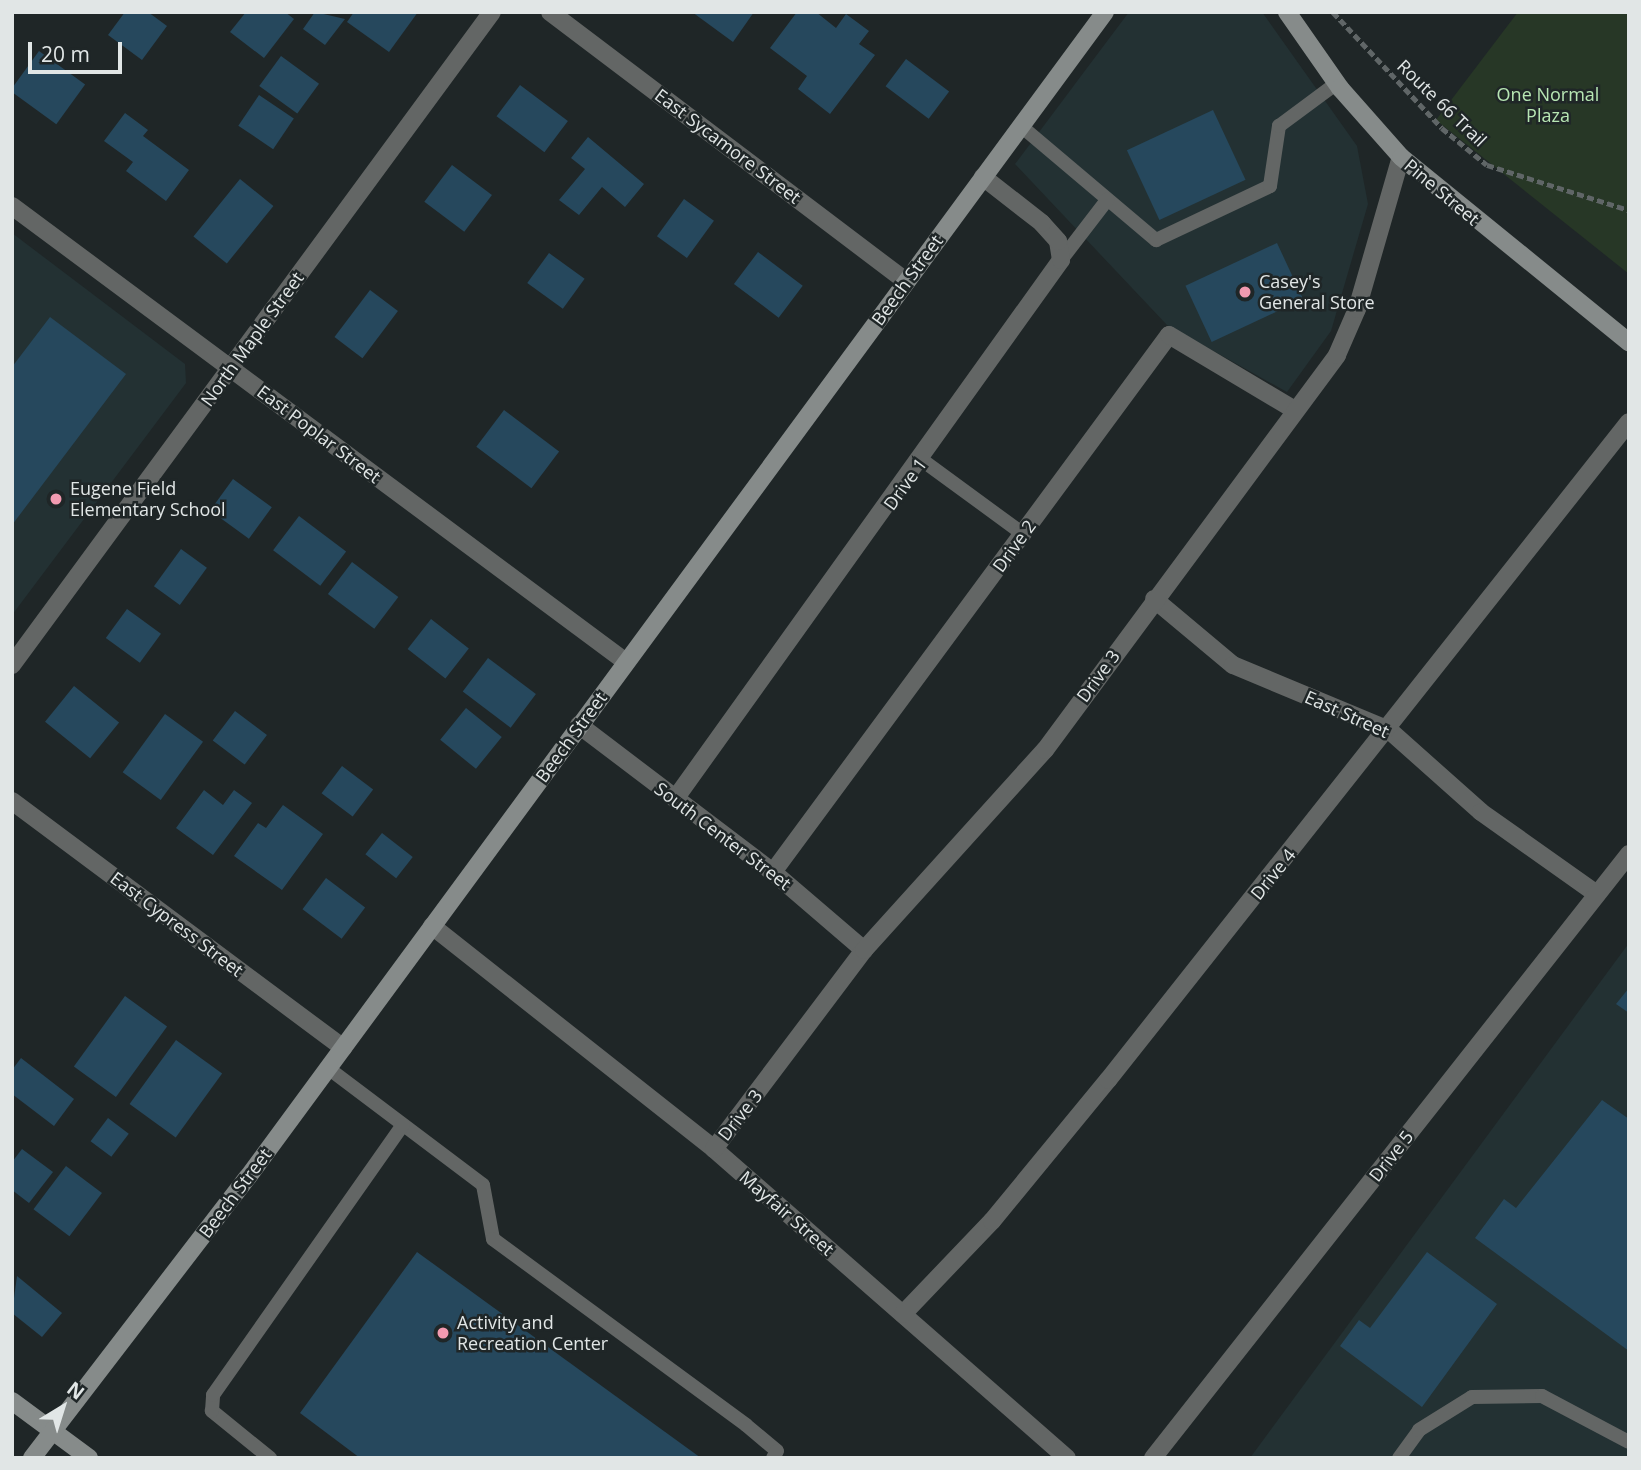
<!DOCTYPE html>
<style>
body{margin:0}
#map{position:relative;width:1641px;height:1470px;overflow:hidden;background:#1f2627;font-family:"Open Sans",sans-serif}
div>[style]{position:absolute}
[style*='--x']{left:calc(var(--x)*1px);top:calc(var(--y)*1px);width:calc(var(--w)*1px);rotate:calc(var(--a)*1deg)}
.built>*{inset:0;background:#233133}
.green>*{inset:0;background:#273726}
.building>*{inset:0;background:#26485d;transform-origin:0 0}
.path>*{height:4.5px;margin-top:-2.25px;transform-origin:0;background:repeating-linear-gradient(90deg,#606667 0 7px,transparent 0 10.5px)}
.lane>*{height:14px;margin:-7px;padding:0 7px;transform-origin:7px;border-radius:7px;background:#636665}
.street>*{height:18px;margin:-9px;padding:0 9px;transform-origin:9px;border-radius:9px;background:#636665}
.secondary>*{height:18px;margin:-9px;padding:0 9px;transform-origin:9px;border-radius:9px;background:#868b8a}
.dots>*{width:19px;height:19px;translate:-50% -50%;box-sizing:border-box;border:4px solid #1f2627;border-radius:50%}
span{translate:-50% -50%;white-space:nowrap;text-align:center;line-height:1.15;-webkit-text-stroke:5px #1f2627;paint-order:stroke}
.park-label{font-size:18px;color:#b7e6b3}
.street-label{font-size:18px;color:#e1e6e6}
.poi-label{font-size:18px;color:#e1e6e6}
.left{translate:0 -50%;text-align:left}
.frame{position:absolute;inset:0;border:14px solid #e1e6e6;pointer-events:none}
.north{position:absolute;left:28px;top:1372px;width:70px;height:70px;-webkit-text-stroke:5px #1f2627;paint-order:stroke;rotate:38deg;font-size:19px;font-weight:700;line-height:28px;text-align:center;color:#e1e6e6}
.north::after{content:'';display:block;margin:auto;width:24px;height:32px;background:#e1e6e6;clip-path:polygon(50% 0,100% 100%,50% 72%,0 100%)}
.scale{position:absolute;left:28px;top:42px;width:94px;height:32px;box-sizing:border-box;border:4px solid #e1e6e6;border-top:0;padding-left:9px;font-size:21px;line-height:24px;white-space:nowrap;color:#e1e6e6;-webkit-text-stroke:5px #1f2627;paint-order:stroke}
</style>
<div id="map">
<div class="built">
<i style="clip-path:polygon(1129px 12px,1262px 12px,1357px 146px,1368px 204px,1331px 331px,1287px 392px,1167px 325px,1015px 164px)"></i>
<i style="clip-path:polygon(12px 233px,185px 364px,186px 383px,12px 615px)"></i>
<i style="clip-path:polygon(1629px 943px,1629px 1458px,1250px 1458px)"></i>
</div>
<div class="green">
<i style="clip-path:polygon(1518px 12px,1629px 12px,1629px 274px,1436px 120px)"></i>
</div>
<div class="building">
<i style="clip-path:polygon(125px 12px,148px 12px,167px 26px,142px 60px,108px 35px)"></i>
<i style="clip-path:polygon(246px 12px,285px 12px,294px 19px,264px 58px,230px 32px)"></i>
<i style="clip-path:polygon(315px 12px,345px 19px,325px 45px,303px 29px)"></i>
<i style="clip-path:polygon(354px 12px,418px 12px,389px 52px,347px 22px)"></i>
<i style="clip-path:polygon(692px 12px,754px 12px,733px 42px)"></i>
<i style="clip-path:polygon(797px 12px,816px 12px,836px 28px,846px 14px,869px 31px,859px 44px,875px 55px,830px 114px,798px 89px,807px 76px,770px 48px)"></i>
<i style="left:39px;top:51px;width:57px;height:49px;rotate:36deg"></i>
<i style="left:281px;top:56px;width:47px;height:37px;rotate:36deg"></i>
<i style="left:906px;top:59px;width:54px;height:34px;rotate:37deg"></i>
<i style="left:520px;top:85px;width:60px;height:39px;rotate:37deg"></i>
<i style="left:259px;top:95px;width:42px;height:37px;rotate:34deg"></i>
<i style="left:1213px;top:110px;width:77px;height:95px;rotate:65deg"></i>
<i style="clip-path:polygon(125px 113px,148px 130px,143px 136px,189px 170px,166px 201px,126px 171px,133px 162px,104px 141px)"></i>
<i style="clip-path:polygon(588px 137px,644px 184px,625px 207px,602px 187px,579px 215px,559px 200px,585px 169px,571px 158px)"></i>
<i style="left:452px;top:165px;width:50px;height:46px;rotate:37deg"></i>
<i style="left:240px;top:179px;width:43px;height:74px;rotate:39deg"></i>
<i style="left:684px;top:199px;width:37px;height:46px;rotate:36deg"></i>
<i style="left:1277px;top:243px;width:62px;height:101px;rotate:65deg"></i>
<i style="left:758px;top:252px;width:56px;height:40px;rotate:37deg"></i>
<i style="left:549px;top:253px;width:44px;height:37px;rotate:36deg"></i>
<i style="left:370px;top:290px;width:35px;height:59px;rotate:37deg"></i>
<i style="clip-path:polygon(50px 317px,126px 374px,12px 525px,12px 367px)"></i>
<i style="left:504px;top:410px;width:69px;height:46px;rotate:37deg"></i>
<i style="left:233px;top:479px;width:48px;height:39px;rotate:36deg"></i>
<i style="left:299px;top:516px;width:59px;height:43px;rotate:37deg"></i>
<i style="left:181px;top:549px;width:32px;height:46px;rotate:36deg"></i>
<i style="left:352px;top:562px;width:58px;height:40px;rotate:37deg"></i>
<i style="left:127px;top:609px;width:42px;height:36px;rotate:36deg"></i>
<i style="left:431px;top:619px;width:48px;height:38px;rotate:38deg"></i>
<i style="left:488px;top:658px;width:60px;height:42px;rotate:37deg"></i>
<i style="left:74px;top:686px;width:58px;height:46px;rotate:39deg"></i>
<i style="left:466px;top:708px;width:46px;height:41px;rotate:39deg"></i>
<i style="left:235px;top:711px;width:40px;height:37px;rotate:37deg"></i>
<i style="left:165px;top:714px;width:47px;height:72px;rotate:36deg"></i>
<i style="left:342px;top:766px;width:39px;height:34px;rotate:37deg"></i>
<i style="clip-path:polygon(204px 790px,223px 805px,234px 790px,252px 803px,213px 855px,176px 828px)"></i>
<i style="clip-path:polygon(283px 805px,323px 834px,282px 890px,234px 856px,258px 823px,266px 828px)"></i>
<i style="left:382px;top:833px;width:39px;height:27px;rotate:38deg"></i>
<i style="left:326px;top:878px;width:49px;height:39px;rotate:37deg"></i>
<i style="clip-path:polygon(1629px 988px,1629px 1013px,1616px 1004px)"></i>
<i style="left:125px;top:996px;width:52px;height:87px;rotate:36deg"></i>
<i style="left:176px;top:1040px;width:57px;height:79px;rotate:36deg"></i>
<i style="clip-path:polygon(21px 1058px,74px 1099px,54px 1126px,12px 1094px,12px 1070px)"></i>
<i style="clip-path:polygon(1602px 1100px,1629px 1119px,1629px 1351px,1475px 1238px,1504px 1199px,1516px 1208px)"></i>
<i style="left:108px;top:1118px;width:26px;height:29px;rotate:37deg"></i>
<i style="clip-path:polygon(22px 1149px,53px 1172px,29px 1203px,12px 1190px,12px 1162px)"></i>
<i style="left:66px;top:1166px;width:45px;height:54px;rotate:37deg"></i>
<i style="clip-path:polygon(417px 1252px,701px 1458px,360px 1458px,300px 1413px)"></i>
<i style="clip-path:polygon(1427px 1252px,1497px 1304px,1422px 1407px,1340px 1346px,1359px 1320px,1370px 1328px)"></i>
<i style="clip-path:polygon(17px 1276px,62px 1313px,42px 1337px,12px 1313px)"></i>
</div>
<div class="path">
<i style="--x:1333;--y:12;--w:159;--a:46.8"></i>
<i style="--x:1442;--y:128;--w:58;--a:39.4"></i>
<i style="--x:1487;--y:165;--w:149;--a:17.6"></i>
</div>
<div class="lane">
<i style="--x:1021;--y:126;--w:177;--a:40.2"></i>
<i style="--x:1156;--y:240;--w:126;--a:-25.3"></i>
<i style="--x:1270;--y:186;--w:61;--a:-81.5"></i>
<i style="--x:1279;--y:126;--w:72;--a:-36.6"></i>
<i style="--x:1061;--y:260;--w:76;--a:-52.5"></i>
<i style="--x:922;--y:460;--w:125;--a:36.2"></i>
<i style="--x:328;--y:1068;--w:194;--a:37"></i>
<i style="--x:483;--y:1185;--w:55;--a:79.5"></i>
<i style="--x:493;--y:1239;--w:314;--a:36.3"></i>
<i style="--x:746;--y:1425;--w:40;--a:40"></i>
<i style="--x:777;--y:1451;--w:8;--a:120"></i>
<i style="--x:270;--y:1458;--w:75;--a:-141"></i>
<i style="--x:212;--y:1411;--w:16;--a:-86"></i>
<i style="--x:213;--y:1395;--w:330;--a:-54.9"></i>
<i style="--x:1399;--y:1458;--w:34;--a:-54"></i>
<i style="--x:1419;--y:1430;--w:62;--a:-31.9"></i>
<i style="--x:1472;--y:1397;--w:70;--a:-0.8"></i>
<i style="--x:1542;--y:1396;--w:98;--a:27.9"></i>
</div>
<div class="street">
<i style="--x:550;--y:12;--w:446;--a:37.1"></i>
<i style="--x:12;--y:206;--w:765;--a:36.6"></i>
<i style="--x:1154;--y:599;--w:103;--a:39.9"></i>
<i style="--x:1233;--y:665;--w:169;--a:22.6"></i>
<i style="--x:1389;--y:730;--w:123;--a:41.7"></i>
<i style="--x:1481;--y:812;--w:142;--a:35.3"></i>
<i style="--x:12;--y:665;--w:810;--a:-53.68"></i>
<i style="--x:579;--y:725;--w:243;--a:37.2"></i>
<i style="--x:773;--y:872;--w:120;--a:40.6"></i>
<i style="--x:675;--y:799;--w:663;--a:-54.39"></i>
<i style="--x:1061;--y:260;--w:19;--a:-99"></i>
<i style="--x:1058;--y:241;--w:24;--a:-132"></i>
<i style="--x:1042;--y:223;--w:75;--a:-142.1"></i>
<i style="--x:12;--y:801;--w:413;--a:36.7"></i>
<i style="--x:773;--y:872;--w:667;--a:-53.59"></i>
<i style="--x:1169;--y:335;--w:144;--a:30.8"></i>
<i style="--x:432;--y:926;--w:360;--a:38.3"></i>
<i style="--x:714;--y:1149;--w:469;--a:41.2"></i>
<i style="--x:714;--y:1149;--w:249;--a:-53"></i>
<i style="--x:864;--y:950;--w:270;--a:-47.9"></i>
<i style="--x:1045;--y:750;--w:491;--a:-53.5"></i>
<i style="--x:1337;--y:355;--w:50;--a:-66.5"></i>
<i style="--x:1357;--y:309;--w:158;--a:-73.9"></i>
<i style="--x:903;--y:1314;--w:129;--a:-46.3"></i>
<i style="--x:992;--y:1221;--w:183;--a:-50.6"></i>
<i style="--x:1108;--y:1080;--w:839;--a:-51.63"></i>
<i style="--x:1153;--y:1458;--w:769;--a:-51.76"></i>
</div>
<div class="secondary">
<i style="--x:1287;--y:12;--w:93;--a:55.1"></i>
<i style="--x:1340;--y:88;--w:92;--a:48.5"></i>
<i style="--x:1401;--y:157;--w:294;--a:39.1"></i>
<i style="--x:12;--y:1401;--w:96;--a:36.5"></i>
<i style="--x:32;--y:1458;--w:354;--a:-52.5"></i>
<i style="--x:248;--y:1177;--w:1446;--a:-53.66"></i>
</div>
<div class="dots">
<i style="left:1245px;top:292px;background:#f29ab0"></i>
<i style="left:56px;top:499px;background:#f29ab0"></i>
<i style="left:443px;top:1333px;background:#f29ab0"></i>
</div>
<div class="park-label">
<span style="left:1548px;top:105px">One Normal<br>Plaza</span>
</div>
<div class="street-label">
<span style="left:1442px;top:103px;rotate:44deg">Route 66 Trail</span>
<span style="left:728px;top:146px;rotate:37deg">East Sycamore Street</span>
<span style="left:1442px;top:192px;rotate:40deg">Pine Street</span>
<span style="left:907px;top:280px;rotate:-54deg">Beech Street</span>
<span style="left:252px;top:339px;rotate:-54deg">North Maple Street</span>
<span style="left:319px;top:434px;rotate:37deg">East Poplar Street</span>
<span style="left:905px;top:484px;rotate:-54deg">Drive 1</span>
<span style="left:1014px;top:546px;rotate:-54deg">Drive 2</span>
<span style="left:1098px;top:676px;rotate:-54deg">Drive 3</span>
<span style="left:1347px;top:714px;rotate:24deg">East Street</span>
<span style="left:571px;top:737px;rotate:-54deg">Beech Street</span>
<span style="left:723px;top:836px;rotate:37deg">South Center Street</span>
<span style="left:1273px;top:874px;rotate:-51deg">Drive 4</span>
<span style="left:177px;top:924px;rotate:37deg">East Cypress Street</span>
<span style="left:740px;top:1115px;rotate:-52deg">Drive 3</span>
<span style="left:1391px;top:1156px;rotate:-52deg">Drive 5</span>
<span style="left:235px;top:1193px;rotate:-53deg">Beech Street</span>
<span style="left:787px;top:1213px;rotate:41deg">Mayfair Street</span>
</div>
<div class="poi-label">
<span class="left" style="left:1259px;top:292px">Casey's<br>General Store</span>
<span class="left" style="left:70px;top:499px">Eugene Field<br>Elementary School</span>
<span class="left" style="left:457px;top:1333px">Activity and<br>Recreation Center</span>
</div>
<div class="frame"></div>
<div class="north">N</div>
<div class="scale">20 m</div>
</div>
